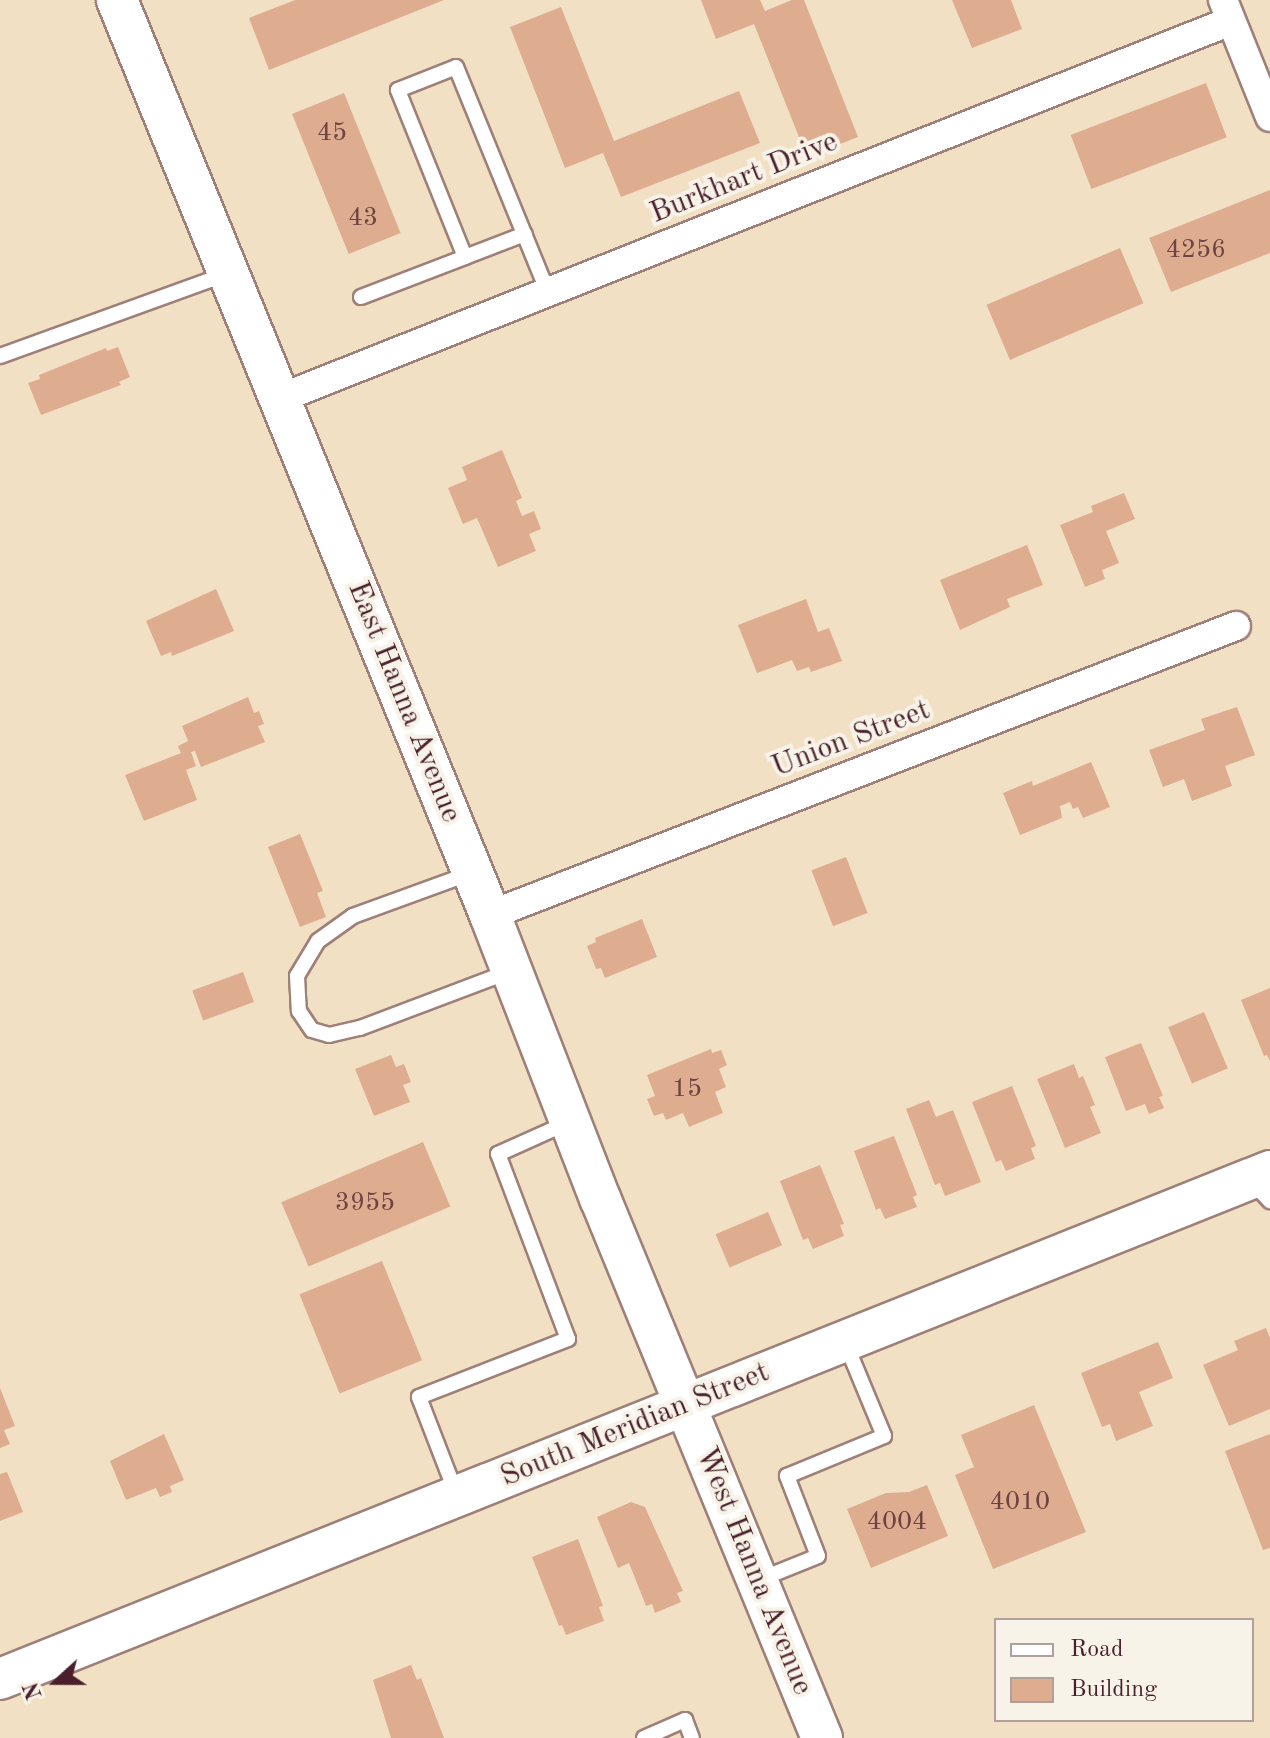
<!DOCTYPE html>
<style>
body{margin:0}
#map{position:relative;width:1270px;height:1738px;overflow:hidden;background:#f2e0c4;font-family:"Old Standard TT",serif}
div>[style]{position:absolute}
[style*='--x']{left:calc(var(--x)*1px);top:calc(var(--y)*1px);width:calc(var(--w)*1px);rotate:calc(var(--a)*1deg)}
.building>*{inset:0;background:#dead8f;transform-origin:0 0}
.roads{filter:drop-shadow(2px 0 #9e8078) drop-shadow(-2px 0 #9e8078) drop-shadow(0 2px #9e8078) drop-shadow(0 -2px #9e8078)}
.service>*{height:14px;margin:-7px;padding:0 7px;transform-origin:7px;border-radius:7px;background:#fff}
.minor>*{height:28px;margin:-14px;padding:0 14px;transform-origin:14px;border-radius:14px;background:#fff}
.secondary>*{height:40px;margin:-20px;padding:0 20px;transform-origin:20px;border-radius:20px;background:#fff}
span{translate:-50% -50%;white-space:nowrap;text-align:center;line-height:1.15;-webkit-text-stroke:8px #f7f3e8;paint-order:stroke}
.number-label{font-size:26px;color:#6f4244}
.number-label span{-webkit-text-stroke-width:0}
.street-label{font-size:30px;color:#4a1f2b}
.legend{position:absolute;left:994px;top:1618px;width:260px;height:104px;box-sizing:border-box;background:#f7f3e8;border:2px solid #b29e9c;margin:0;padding:10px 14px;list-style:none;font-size:24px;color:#4a1f2b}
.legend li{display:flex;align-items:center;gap:16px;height:40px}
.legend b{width:40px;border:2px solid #b29e9c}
.north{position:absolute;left:16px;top:1642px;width:80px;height:80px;-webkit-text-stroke:6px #f7f3e8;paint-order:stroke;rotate:249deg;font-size:22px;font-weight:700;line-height:32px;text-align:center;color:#4a1f2b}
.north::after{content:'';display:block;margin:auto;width:28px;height:36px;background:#4a1f2b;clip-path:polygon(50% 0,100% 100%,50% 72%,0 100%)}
</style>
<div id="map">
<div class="building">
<i style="clip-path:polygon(295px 0,444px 0,269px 70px,249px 18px)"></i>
<i style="clip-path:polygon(701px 0,760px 0,765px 11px,792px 0,804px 0,858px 137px,807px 157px,754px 24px,716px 39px)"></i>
<i style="clip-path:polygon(952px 0,1011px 0,1022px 29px,972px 48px)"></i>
<i style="clip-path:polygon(561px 7px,614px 141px,739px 91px,760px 143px,621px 197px,603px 153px,565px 168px,510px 27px)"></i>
<i style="left:1206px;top:83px;width:58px;height:145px;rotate:69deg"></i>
<i style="left:344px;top:93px;width:151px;height:56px;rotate:68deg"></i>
<i style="clip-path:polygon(1270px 190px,1270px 253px,1171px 292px,1149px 238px)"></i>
<i style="left:1120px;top:248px;width:60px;height:145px;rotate:67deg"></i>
<i style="clip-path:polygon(118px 347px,130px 377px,119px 382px,121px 385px,41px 415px,28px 383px,40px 379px,39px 375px,106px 348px,107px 351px)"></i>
<i style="clip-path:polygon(502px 450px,522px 498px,516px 501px,522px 516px,534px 511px,541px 529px,529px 534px,536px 551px,498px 567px,477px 518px,463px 524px,448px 488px,467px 480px,462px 467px)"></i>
<i style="clip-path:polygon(1124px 493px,1135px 519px,1106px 531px,1119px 563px,1102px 570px,1105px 579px,1085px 587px,1060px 525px,1093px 512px,1091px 506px)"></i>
<i style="clip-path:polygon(1027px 545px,1043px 585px,1007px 599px,1010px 607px,960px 630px,940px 580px)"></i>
<i style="clip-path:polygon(216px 589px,234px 631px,172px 656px,171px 652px,161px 656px,146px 621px)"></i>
<i style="clip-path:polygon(806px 599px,818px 632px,829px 628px,842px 661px,811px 672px,809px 667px,797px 671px,792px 660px,757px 673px,738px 625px)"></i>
<i style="clip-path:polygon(248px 697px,254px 713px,259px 711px,264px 724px,258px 726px,265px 742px,201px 767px,195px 751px,191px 752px,196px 766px,186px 770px,197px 800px,144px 821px,125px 775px,181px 753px,178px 746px,188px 741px,182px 726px)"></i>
<i style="clip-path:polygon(1237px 707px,1255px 755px,1225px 766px,1232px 786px,1192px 801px,1184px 779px,1163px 787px,1149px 750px,1205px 730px,1201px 719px)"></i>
<i style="clip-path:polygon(1091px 762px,1110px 807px,1083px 818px,1078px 807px,1073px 809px,1070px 802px,1060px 806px,1062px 818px,1020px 835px,1003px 793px,1032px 781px,1033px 786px)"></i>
<i style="clip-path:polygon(300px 834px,323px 891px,317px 893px,326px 917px,300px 927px,268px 847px)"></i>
<i style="left:846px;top:857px;width:60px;height:37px;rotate:69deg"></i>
<i style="clip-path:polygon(642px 919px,657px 957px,605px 978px,601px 968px,596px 969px,587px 946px,596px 942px,595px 938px)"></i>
<i style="left:243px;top:972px;width:32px;height:54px;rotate:70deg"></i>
<i style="clip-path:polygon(1270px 988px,1270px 1061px,1267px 1055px,1264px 1056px,1241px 1000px)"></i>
<i style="left:1204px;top:1012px;width:61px;height:39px;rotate:67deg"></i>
<i style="clip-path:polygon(1141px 1043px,1163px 1096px,1159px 1097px,1164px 1108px,1149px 1114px,1145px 1104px,1126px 1111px,1105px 1057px)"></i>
<i style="clip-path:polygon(711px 1049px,712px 1053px,721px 1050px,727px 1065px,719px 1069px,726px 1087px,715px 1092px,723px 1113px,689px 1127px,683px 1113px,666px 1120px,663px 1113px,654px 1116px,647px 1099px,655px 1096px,647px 1075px)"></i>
<i style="clip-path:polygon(391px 1055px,396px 1067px,404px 1064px,411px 1082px,403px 1085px,410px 1102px,374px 1116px,355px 1069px)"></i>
<i style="clip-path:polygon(1074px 1064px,1079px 1078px,1083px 1076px,1095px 1105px,1090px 1107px,1101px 1133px,1065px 1148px,1037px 1079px)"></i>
<i style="clip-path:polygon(1012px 1086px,1036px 1146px,1031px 1148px,1035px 1159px,1006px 1171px,1001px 1160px,996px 1162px,972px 1102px)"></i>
<i style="clip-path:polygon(929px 1100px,936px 1117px,953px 1110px,981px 1182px,945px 1196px,940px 1183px,935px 1185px,906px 1109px)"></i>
<i style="clip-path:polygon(894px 1136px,917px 1195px,913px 1197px,917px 1207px,885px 1219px,880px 1208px,876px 1210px,854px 1151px)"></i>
<i style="left:423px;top:1142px;width:70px;height:154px;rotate:67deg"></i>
<i style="clip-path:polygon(820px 1165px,844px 1224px,840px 1225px,844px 1236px,813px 1249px,808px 1238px,803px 1240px,780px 1181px)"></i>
<i style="left:768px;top:1212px;width:36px;height:57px;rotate:67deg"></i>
<i style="left:382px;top:1261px;width:107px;height:89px;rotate:68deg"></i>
<i style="clip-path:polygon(1266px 1328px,1270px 1338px,1270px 1409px,1229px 1426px,1203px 1365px,1238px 1350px,1234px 1341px)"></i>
<i style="clip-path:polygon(1158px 1342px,1173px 1378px,1139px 1392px,1153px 1426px,1116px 1441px,1110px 1424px,1102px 1427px,1081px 1373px)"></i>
<i style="clip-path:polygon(0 1388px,15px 1426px,4px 1430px,10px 1444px,0 1448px)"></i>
<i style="clip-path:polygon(1034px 1405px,1086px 1532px,993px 1569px,955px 1475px,974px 1467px,961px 1435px)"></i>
<i style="clip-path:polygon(164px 1434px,184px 1480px,170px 1486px,172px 1492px,160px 1497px,156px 1488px,126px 1500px,110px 1461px)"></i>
<i style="clip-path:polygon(1270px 1434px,1270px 1548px,1263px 1550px,1225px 1451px)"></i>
<i style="clip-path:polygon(7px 1472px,23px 1512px,0 1521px,0 1474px)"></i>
<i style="clip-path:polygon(927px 1485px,948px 1536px,871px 1568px,847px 1509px,886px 1493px,909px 1492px)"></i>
<i style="clip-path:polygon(631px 1502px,645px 1507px,683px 1591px,677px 1593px,681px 1602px,655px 1613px,652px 1604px,646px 1606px,629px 1563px,618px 1568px,597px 1517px)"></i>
<i style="clip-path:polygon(578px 1539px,603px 1606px,599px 1607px,604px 1621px,566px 1635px,562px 1625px,559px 1626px,532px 1557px)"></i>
<i style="clip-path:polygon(411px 1665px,417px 1680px,421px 1678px,444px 1738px,391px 1738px,373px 1680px)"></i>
</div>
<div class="roads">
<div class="service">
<i style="--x:465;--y:257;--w:64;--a:-21"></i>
<i style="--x:361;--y:297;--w:111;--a:-21"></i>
<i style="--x:465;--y:257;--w:180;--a:-111.9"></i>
<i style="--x:398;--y:90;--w:62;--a:-21.6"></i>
<i style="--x:456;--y:67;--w:243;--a:67.8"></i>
<i style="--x:0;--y:356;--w:240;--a:-19.9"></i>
<i style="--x:471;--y:873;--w:126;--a:160"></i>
<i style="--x:353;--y:916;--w:43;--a:144.5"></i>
<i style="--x:318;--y:941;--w:41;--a:121"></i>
<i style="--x:297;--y:976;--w:35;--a:87"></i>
<i style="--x:299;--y:1011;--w:23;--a:56"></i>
<i style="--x:312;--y:1030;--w:18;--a:16"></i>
<i style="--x:329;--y:1035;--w:32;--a:-13"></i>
<i style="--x:360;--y:1028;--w:158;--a:-20.7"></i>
<i style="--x:1253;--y:1183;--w:25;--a:47"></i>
<i style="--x:456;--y:1493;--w:103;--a:-111.1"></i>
<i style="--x:419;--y:1397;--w:160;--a:-21.3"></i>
<i style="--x:568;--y:1339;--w:198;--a:-110.7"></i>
<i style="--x:498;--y:1154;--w:76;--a:-24.2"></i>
<i style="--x:761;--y:1579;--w:61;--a:-22"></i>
<i style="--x:818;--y:1556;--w:86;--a:-111.2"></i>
<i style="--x:787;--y:1476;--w:105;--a:-22.4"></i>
<i style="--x:884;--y:1436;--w:102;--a:-112.5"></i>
<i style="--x:644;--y:1738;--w:45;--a:-23.7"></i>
<i style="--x:685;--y:1720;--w:19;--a:69"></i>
</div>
<div class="minor">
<i style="--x:1223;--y:0;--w:126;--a:68.1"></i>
<i style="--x:281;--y:398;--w:1022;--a:-21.65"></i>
<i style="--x:490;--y:915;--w:800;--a:-21.18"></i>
</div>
<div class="secondary">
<i style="--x:117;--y:0;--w:988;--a:67.82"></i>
<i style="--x:490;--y:915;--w:304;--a:68.8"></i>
<i style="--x:600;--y:1198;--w:584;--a:67.65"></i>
<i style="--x:0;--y:1679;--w:1368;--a:-21.8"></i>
</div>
</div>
<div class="number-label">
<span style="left:332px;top:134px">45</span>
<span style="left:363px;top:219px">43</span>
<span style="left:1196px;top:251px">4256</span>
<span style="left:687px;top:1090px">15</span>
<span style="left:365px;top:1204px">3955</span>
<span style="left:1020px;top:1503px">4010</span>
<span style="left:897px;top:1523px">4004</span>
</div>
<div class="street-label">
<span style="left:744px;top:178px;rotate:-22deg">Burkhart Drive</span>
<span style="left:404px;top:702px;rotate:68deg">East Hanna Avenue</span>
<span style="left:851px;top:739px;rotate:-21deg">Union Street</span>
<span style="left:635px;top:1425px;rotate:-22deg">South Meridian Street</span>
<span style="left:754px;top:1571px;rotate:68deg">West Hanna Avenue</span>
</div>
<ul class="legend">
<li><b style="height:10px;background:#fff"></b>Road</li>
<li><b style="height:22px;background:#dead8f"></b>Building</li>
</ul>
<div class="north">N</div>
</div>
